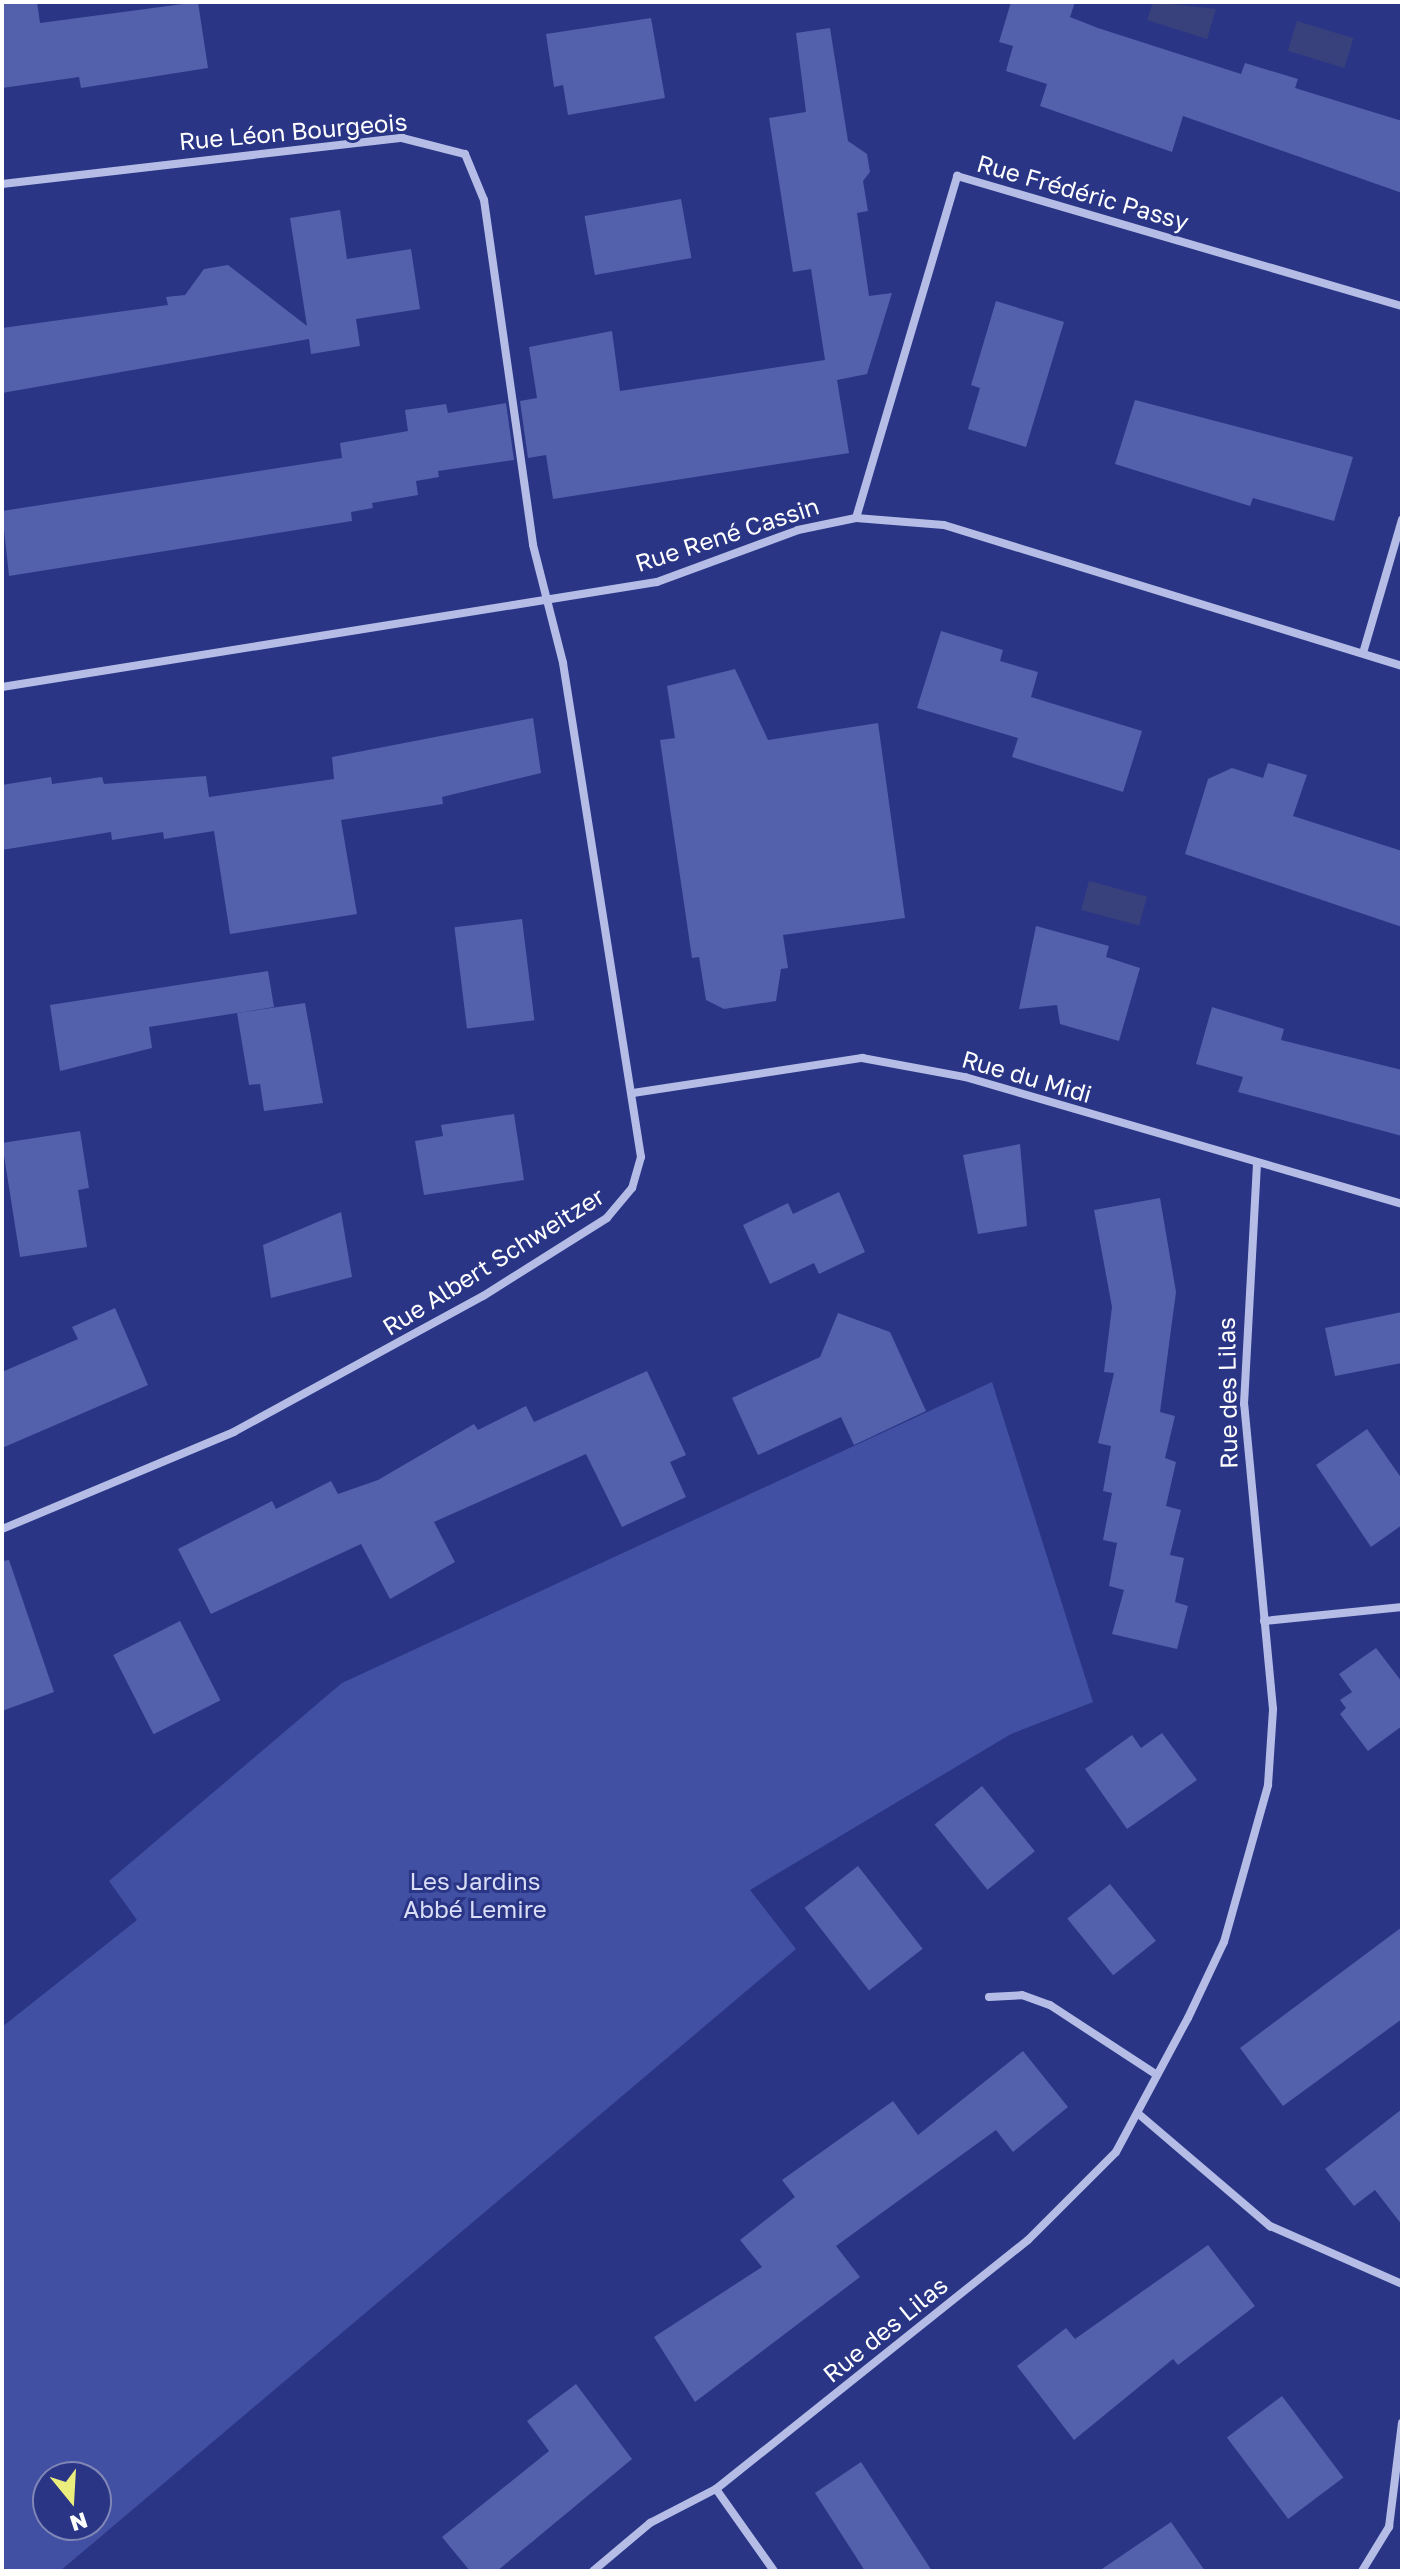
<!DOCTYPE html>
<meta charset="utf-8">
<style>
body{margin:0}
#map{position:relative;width:1404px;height:2573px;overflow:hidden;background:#2a3685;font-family:"Golos Text",sans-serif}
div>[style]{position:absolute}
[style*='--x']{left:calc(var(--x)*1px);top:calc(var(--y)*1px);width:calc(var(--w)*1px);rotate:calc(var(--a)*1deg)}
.green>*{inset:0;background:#4250a3}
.water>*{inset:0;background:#38417c;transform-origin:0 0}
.building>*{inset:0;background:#5360ac;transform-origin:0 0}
.minor>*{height:8px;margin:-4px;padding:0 4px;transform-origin:4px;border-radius:4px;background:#b5bde7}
span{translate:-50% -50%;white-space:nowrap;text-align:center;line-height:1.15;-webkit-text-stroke:6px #2a3685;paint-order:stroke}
.street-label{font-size:24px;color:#fff}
.park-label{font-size:24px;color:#d9ddf6}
.frame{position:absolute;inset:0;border:4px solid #fff;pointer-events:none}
.north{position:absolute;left:32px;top:2461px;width:80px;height:80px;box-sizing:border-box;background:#2a3685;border:2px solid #7f86b6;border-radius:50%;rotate:162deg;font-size:22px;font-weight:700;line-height:32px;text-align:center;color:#fff}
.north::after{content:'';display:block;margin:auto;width:28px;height:36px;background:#ebed7d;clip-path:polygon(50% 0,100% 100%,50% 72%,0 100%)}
</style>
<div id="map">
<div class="green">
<i style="clip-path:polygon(evenodd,992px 1382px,1093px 1702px,1011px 1734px,750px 1890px,796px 1949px,60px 2571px,2px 2571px,2px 2027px,137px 1920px,109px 1881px,342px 1683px,992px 1382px,48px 2477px,96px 2477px,96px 2525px,48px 2525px,48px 2477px)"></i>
</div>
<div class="water">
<i style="clip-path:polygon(1153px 2px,1216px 9px,1207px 39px,1147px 20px)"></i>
<i style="left:1297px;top:21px;width:59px;height:31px;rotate:17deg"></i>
<i style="left:1089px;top:881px;width:60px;height:30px;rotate:15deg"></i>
</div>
<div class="building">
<i style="clip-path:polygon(2px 2px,37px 2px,40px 23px,198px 2px,208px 68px,81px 88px,79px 77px,2px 88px)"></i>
<i style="clip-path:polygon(1011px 2px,1075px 2px,1070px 17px,1098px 28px,1241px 74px,1245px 63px,1298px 79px,1295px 88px,1402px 121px,1402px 193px,1183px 116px,1172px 152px,1040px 106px,1047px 84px,1006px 71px,1013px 46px,999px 42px)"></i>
<i style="clip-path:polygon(651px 18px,665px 98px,568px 115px,563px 85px,554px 87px,546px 34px)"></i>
<i style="clip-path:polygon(830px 28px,848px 141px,867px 154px,870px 172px,863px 181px,868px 211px,857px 213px,869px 296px,892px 293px,867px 374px,837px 380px,849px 453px,553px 499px,546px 455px,528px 458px,520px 401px,537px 398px,529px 347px,612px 331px,620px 391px,825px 360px,811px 269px,793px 272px,769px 118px,806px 112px,796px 33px)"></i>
<i style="left:681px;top:199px;width:60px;height:98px;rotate:80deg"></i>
<i style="clip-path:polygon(340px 210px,347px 259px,411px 249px,420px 309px,356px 319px,360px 346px,311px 354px,309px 339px,2px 393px,2px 328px,168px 305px,166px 297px,185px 295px,204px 269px,228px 265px,307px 326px,290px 218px)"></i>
<i style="clip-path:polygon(996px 301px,1064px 322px,1026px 447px,968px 429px,980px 388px,971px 385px)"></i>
<i style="clip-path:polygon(1135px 400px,1353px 457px,1334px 521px,1253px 498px,1250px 506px,1115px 464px)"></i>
<i style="clip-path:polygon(506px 403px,514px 460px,438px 471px,439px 477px,416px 481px,418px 495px,372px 503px,373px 508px,351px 512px,352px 521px,9px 576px,2px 511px,342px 458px,340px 443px,408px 431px,405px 410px,446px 404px,448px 413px)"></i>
<i style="clip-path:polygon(941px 631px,1003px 650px,1000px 661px,1038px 672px,1031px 697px,1142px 731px,1123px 792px,1012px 757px,1018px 738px,917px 708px)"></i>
<i style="clip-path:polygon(735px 669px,768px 740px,878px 723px,905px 918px,783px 935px,788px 968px,781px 969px,776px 1001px,724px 1009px,706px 1000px,699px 957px,692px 958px,660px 740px,675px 738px,667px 686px)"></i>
<i style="clip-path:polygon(533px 718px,541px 773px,442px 797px,443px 804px,341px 820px,357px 914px,230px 934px,214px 831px,164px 839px,163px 832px,112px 840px,111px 832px,2px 850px,2px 785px,51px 777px,52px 784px,102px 777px,104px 784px,206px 776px,209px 797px,334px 779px,332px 757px)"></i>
<i style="clip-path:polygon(1268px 763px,1307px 775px,1293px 816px,1402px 851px,1402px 927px,1185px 854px,1208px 779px,1232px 768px,1263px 778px)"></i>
<i style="left:522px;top:919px;width:102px;height:68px;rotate:83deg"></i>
<i style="clip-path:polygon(1036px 926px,1109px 946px,1106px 957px,1140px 968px,1119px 1041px,1060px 1024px,1057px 1005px,1019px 1009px)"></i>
<i style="clip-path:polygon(268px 971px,274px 1007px,149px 1027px,152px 1048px,60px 1071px,50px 1005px)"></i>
<i style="clip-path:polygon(305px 1003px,323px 1103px,264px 1111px,260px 1084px,249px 1085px,237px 1013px)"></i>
<i style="clip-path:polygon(1212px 1007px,1284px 1029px,1281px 1040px,1402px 1070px,1402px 1136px,1238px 1092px,1243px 1077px,1196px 1064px)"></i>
<i style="clip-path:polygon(514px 1114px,524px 1180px,424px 1195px,415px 1141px,443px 1136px,441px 1125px)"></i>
<i style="clip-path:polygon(80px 1131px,89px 1188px,78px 1190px,87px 1247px,20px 1257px,2px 1143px)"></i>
<i style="clip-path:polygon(1020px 1144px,1027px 1226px,978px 1234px,963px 1155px)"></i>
<i style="clip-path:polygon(839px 1192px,865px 1252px,819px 1274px,814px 1263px,770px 1284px,743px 1225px,788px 1203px,793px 1214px)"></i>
<i style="clip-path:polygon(1160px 1198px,1176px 1292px,1160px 1412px,1175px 1416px,1165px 1458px,1176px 1462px,1166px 1506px,1181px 1510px,1170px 1555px,1184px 1558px,1175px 1602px,1188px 1606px,1177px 1649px,1112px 1634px,1124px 1590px,1109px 1586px,1117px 1543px,1103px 1540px,1112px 1493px,1103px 1491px,1111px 1446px,1098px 1443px,1114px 1373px,1104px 1372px,1112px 1307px,1094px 1210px)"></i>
<i style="clip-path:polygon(341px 1212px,352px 1277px,271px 1298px,263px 1245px)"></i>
<i style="clip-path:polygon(115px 1308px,148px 1385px,2px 1448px,2px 1372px,78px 1339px,72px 1327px)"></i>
<i style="clip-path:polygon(1402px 1312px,1402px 1363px,1335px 1376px,1325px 1328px)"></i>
<i style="clip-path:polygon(838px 1313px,890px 1332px,926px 1411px,854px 1445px,841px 1417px,758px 1455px,732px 1398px,820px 1357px)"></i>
<i style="clip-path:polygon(647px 1371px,686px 1455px,670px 1462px,686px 1497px,622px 1527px,586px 1454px,434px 1522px,455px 1562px,390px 1599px,361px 1544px,211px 1614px,178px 1549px,272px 1501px,276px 1509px,331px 1481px,338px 1494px,378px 1480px,474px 1424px,478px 1430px,526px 1406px,534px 1422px)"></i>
<i style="clip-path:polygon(1367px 1429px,1402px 1479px,1402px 1525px,1371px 1547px,1316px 1465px)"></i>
<i style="clip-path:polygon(9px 1560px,54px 1692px,2px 1711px,2px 1561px)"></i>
<i style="left:180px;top:1621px;width:89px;height:75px;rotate:63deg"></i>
<i style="clip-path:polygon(1376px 1648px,1402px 1682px,1402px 1726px,1368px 1751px,1340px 1714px,1346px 1708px,1340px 1700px,1352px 1692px,1339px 1674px)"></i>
<i style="clip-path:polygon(1162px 1733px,1197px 1780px,1127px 1829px,1085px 1769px,1132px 1735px,1141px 1748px)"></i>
<i style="left:982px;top:1786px;width:84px;height:61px;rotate:51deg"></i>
<i style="left:858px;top:1866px;width:105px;height:68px;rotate:52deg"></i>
<i style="left:1110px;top:1884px;width:73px;height:55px;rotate:51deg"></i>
<i style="clip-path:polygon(1402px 1927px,1402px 2019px,1283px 2106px,1240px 2048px)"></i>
<i style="clip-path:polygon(1023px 2051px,1068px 2107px,1013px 2152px,996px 2130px,836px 2246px,860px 2277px,695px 2402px,654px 2337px,762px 2267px,740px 2240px,795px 2197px,782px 2180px,893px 2101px,918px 2135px)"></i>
<i style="clip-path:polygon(1402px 2109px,1402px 2225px,1375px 2190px,1354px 2206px,1325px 2169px)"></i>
<i style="clip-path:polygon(1208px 2245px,1255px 2306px,1178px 2365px,1173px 2359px,1074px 2440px,1017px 2366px,1066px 2328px,1075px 2339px)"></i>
<i style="clip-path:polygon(576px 2384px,632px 2459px,497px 2571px,470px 2571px,442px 2537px,549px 2451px,527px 2421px)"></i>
<i style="left:1282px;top:2396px;width:102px;height:69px;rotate:53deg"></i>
<i style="clip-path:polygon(861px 2462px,932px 2571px,865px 2571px,815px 2493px)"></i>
<i style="clip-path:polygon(1171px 2522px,1205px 2571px,1099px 2571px)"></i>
</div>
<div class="minor">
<i style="--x:2;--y:184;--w:403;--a:-6.6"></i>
<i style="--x:402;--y:138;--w:65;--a:14.3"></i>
<i style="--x:465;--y:154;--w:50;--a:67.6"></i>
<i style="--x:484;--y:200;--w:348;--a:81.9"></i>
<i style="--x:533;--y:545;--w:122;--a:75.7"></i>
<i style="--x:563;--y:663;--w:500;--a:81.03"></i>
<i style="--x:641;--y:1157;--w:32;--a:106"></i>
<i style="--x:632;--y:1188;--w:39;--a:130"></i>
<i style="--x:607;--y:1218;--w:146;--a:147.8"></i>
<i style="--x:483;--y:1296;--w:284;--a:151.4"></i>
<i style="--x:234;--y:1432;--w:251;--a:157.3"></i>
<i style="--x:856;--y:518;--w:357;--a:-73.5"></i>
<i style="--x:957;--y:176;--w:464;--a:16.3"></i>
<i style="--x:1363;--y:653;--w:139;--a:-73.7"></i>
<i style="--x:2;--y:687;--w:663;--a:-9.11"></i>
<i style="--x:657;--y:582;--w:150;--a:-20.2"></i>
<i style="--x:798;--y:530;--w:59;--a:-11.7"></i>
<i style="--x:856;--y:518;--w:88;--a:4.5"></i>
<i style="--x:944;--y:525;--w:479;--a:17.1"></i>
<i style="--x:633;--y:1093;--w:232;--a:-8.7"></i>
<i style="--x:862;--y:1058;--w:105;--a:10.5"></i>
<i style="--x:965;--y:1077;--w:455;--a:16.2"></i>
<i style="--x:1264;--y:1621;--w:139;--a:-5.8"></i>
<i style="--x:989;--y:1997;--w:33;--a:-3"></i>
<i style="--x:1022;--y:1995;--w:30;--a:20"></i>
<i style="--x:1050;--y:2005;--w:124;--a:33.2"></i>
<i style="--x:1141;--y:2116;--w:170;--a:40.5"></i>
<i style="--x:1270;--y:2226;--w:144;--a:23.7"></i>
<i style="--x:716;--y:2489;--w:100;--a:54.7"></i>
<i style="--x:593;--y:2571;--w:75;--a:-40.1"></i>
<i style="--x:650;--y:2523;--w:74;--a:-27.3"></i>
<i style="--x:716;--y:2489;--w:399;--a:-38.6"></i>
<i style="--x:1028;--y:2240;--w:124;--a:-45"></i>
<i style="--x:1116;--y:2152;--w:152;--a:-61.8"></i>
<i style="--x:1188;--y:2018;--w:84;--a:-64.7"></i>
<i style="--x:1224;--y:1942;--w:163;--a:-74.3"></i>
<i style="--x:1268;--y:1785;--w:76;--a:-86.2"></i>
<i style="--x:1273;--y:1709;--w:306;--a:-95.4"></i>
<i style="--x:1244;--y:1404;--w:241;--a:-86.9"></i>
<i style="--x:1362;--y:2571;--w:52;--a:-58.5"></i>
<i style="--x:1389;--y:2527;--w:105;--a:-82.9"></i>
</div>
<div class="street-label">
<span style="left:293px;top:131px;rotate:-5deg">Rue Léon Bourgeois</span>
<span style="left:1083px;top:192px;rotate:16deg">Rue Frédéric Passy</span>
<span style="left:727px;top:534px;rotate:-18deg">Rue René Cassin</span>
<span style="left:1027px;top:1076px;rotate:16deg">Rue du Midi</span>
<span style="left:493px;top:1261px;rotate:-32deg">Rue Albert Schweitzer</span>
<span style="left:1227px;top:1393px;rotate:-91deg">Rue des Lilas</span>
<span style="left:885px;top:2329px;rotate:-39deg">Rue des Lilas</span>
</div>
<div class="park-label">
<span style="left:475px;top:1895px">Les Jardins<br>Abbé Lemire</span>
</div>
<div class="frame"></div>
<div class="north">N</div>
</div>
